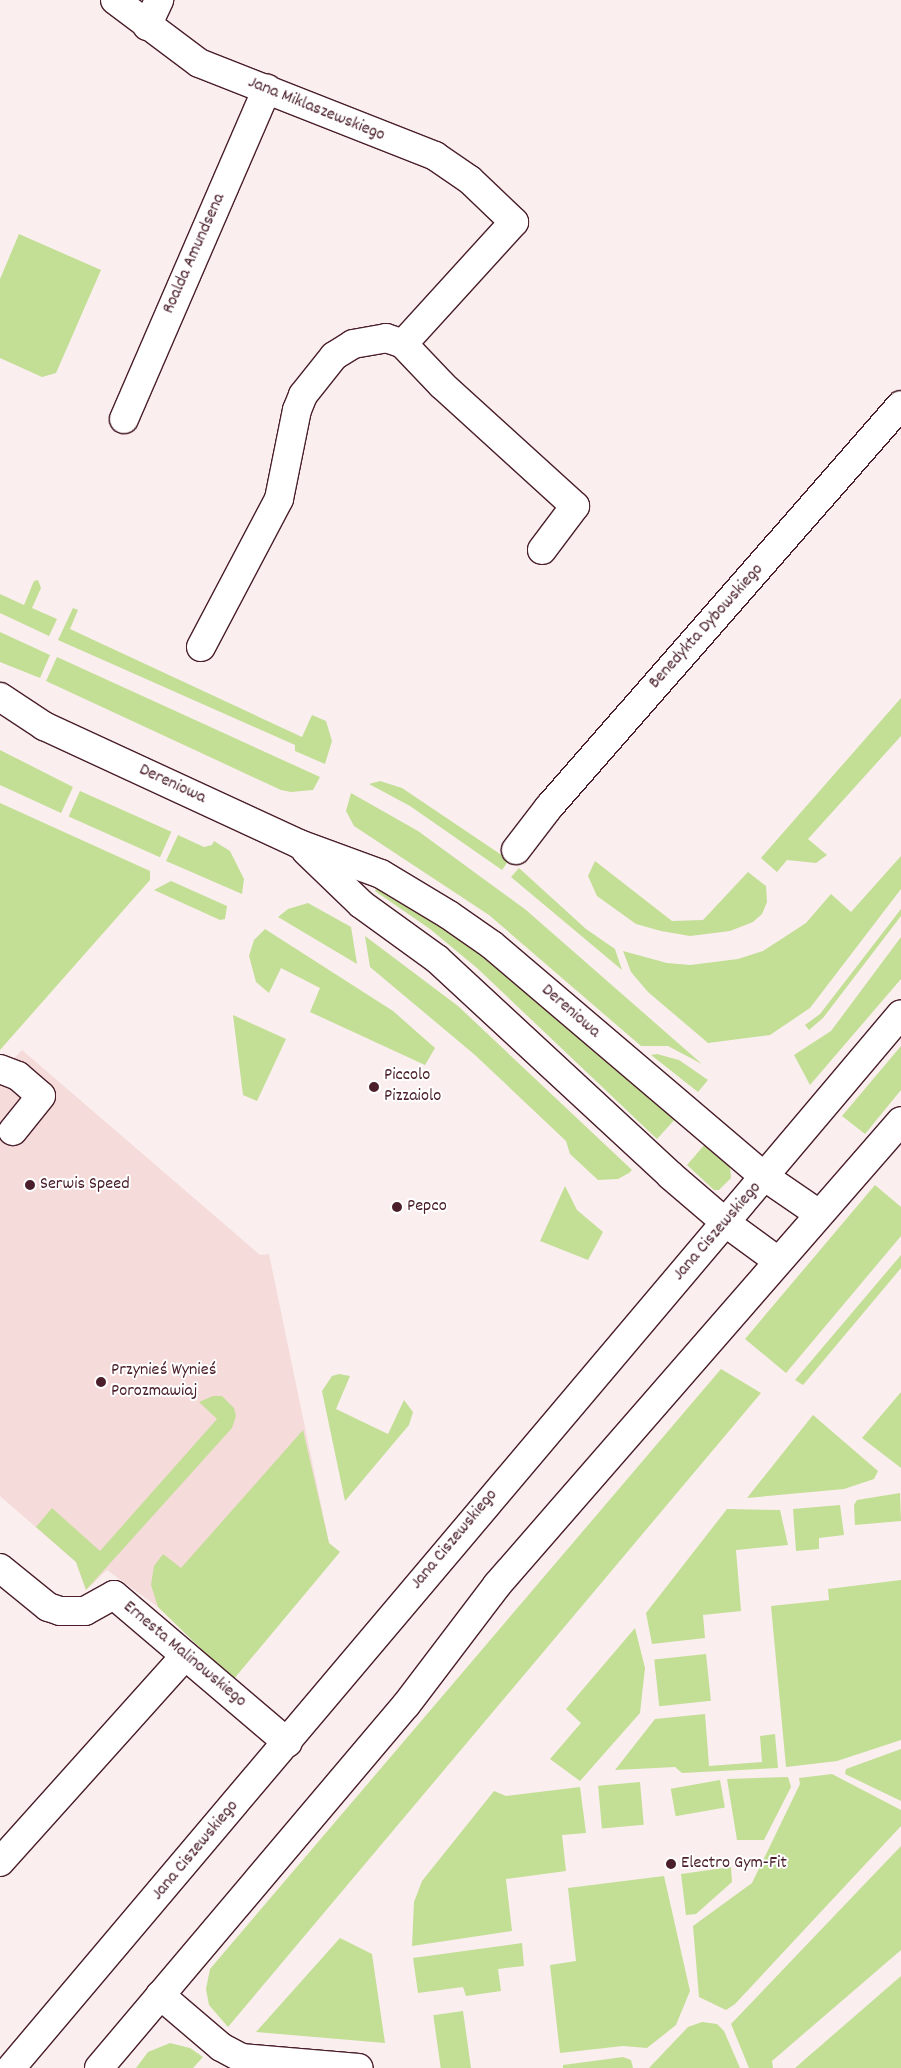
<!DOCTYPE html>
<meta charset="utf-8">
<style>
body{margin:0}
#map{position:relative;width:901px;height:2068px;overflow:hidden;background:#faefee;font-family:Dekko,sans-serif}
div>[style]{position:absolute}
[style*='--x']{left:calc(var(--x)*1px);top:calc(var(--y)*1px);width:calc(var(--w)*1px);rotate:calc(var(--a)*1deg)}
.built>*{inset:0;background:#f5dbda}
.green>*{inset:0;background:#c3de95;transform-origin:0 0}
.roads{filter:drop-shadow(1px 0 #4a1f2b) drop-shadow(-1px 0 #4a1f2b) drop-shadow(0 1px #4a1f2b) drop-shadow(0 -1px #4a1f2b)}
.street>*{height:28px;margin:-14px;padding:0 14px;transform-origin:14px;border-radius:14px;background:#fff}
.secondary>*{height:28px;margin:-14px;padding:0 14px;transform-origin:14px;border-radius:14px;background:#fff}
.dots>*{width:14px;height:14px;translate:-50% -50%;box-sizing:border-box;border:2px solid #fff;border-radius:50%}
span{translate:-50% -50%;white-space:nowrap;text-align:center;line-height:1.15;-webkit-text-stroke:4px #fff;paint-order:stroke}
.street-label{font-size:18px;color:#4a1f2b}
.poi-label{font-size:18px;color:#4a1f2b}
.left{translate:0 -50%;text-align:left}
</style>
<div id="map">
<div class="built">
<i style="clip-path:polygon(22px 1050px,260px 1255px,269px 1254px,329px 1543px,340px 1552px,158px 1607px,107px 1570px,86px 1590px,76px 1562px,0 1496px,0 1073px)"></i>
</div>
<div class="green">
<i style="clip-path:polygon(19px 234px,101px 270px,56px 373px,42px 377px,0 358px,0 279px)"></i>
<i style="clip-path:polygon(38px 580px,41px 588px,32px 608px,57px 619px,49px 636px,0 613px,0 594px,24px 605px,34px 581px)"></i>
<i style="clip-path:polygon(73px 608px,78px 610px,70px 629px,302px 737px,312px 715px,326px 721px,332px 741px,325px 764px,295px 751px,295px 745px,58px 640px)"></i>
<i style="clip-path:polygon(0 632px,50px 655px,40px 678px,0 662px)"></i>
<i style="clip-path:polygon(57px 657px,320px 777px,313px 790px,291px 792px,281px 790px,46px 681px)"></i>
<i style="clip-path:polygon(901px 698px,901px 736px,808px 839px,827px 855px,816px 863px,787px 860px,777px 872px,761px 858px)"></i>
<i style="clip-path:polygon(0 750px,73px 787px,61px 813px,0 785px)"></i>
<i style="clip-path:polygon(380px 781px,402px 788px,509px 860px,502px 870px,410px 806px,369px 784px)"></i>
<i style="left:80px;top:791px;width:100px;height:28px;rotate:24deg"></i>
<i style="clip-path:polygon(351px 793px,418px 831px,526px 910px,702px 1064px,668px 1046px,641px 1046px,489px 915px,354px 826px,346px 811px)"></i>
<i style="clip-path:polygon(0 803px,150px 871px,150px 880px,0 1050px)"></i>
<i style="clip-path:polygon(178px 835px,204px 847px,212px 845px,214px 841px,230px 851px,244px 879px,242px 894px,166px 861px)"></i>
<i style="clip-path:polygon(901px 856px,901px 889px,810px 1008px,770px 1035px,708px 1043px,648px 992px,631px 972px,623px 951px,667px 963px,690px 965px,738px 959px,763px 951px,806px 923px,831px 894px,851px 912px)"></i>
<i style="clip-path:polygon(595px 861px,672px 921px,703px 920px,748px 872px,766px 886px,767px 902px,762px 914px,753px 922px,730px 931px,690px 936px,661px 931px,636px 924px,597px 896px,588px 876px)"></i>
<i style="clip-path:polygon(519px 868px,586px 929px,615px 949px,622px 970px,511px 877px)"></i>
<i style="clip-path:polygon(171px 881px,227px 906px,225px 919px,220px 920px,154px 890px)"></i>
<i style="clip-path:polygon(378px 885px,484px 953px,677px 1117px,657px 1139px,477px 968px,430px 929px,375px 891px)"></i>
<i style="clip-path:polygon(308px 903px,351px 927px,357px 964px,278px 917px,288px 909px)"></i>
<i style="clip-path:polygon(901px 909px,901px 916px,823px 1018px,809px 1030px,805px 1025px,820px 1014px)"></i>
<i style="clip-path:polygon(265px 929px,393px 1011px,435px 1048px,425px 1065px,310px 1012px,320px 988px,281px 968px,269px 993px,256px 982px,249px 956px,254px 940px)"></i>
<i style="clip-path:polygon(365px 936px,458px 1006px,632px 1170px,629px 1173px,618px 1179px,598px 1180px,570px 1154px,566px 1141px,475px 1055px,370px 967px)"></i>
<i style="clip-path:polygon(901px 937px,901px 979px,810px 1085px,794px 1055px,831px 1031px)"></i>
<i style="clip-path:polygon(233px 1015px,286px 1039px,257px 1101px,243px 1095px)"></i>
<i style="clip-path:polygon(901px 1046px,901px 1090px,865px 1134px,842px 1116px)"></i>
<i style="clip-path:polygon(657px 1054px,679px 1060px,708px 1080px,698px 1092px,651px 1055px)"></i>
<i style="clip-path:polygon(706px 1143px,730px 1166px,731px 1178px,719px 1190px,714px 1190px,687px 1165px)"></i>
<i style="clip-path:polygon(875px 1185px,901px 1207px,901px 1236px,786px 1373px,745px 1339px)"></i>
<i style="clip-path:polygon(565px 1186px,577px 1210px,603px 1232px,588px 1260px,540px 1241px)"></i>
<i style="clip-path:polygon(901px 1255px,901px 1268px,803px 1385px,795px 1380px)"></i>
<i style="clip-path:polygon(721px 1369px,761px 1393px,228px 2027px,209px 2005px,206px 1989px,210px 1969px)"></i>
<i style="clip-path:polygon(339px 1374px,350px 1376px,336px 1409px,388px 1434px,404px 1400px,413px 1412px,409px 1425px,345px 1501px,322px 1391px,332px 1376px)"></i>
<i style="clip-path:polygon(901px 1392px,901px 1468px,862px 1438px)"></i>
<i style="clip-path:polygon(213px 1396px,222px 1396px,234px 1408px,236px 1416px,232px 1428px,86px 1590px,76px 1562px,36px 1527px,52px 1508px,100px 1551px,217px 1419px,199px 1402px)"></i>
<i style="clip-path:polygon(813px 1415px,878px 1471px,874px 1479px,844px 1489px,747px 1498px)"></i>
<i style="clip-path:polygon(303px 1430px,329px 1543px,340px 1552px,233px 1680px,158px 1607px,151px 1585px,154px 1566px,163px 1554px,181px 1568px)"></i>
<i style="clip-path:polygon(900px 1493px,901px 1521px,855px 1525px,854px 1505px,857px 1500px)"></i>
<i style="clip-path:polygon(840px 1505px,844px 1535px,819px 1538px,819px 1549px,796px 1551px,793px 1509px)"></i>
<i style="clip-path:polygon(727px 1509px,780px 1510px,788px 1545px,736px 1550px,741px 1611px,703px 1615px,705px 1638px,652px 1644px,646px 1613px)"></i>
<i style="clip-path:polygon(901px 1580px,901px 1740px,837px 1761px,786px 1767px,771px 1606px,829px 1600px,828px 1589px)"></i>
<i style="clip-path:polygon(635px 1628px,645px 1668px,640px 1713px,580px 1781px,550px 1759px,581px 1723px,566px 1709px)"></i>
<i style="left:706px;top:1654px;width:47px;height:52px;rotate:84deg"></i>
<i style="clip-path:polygon(705px 1714px,709px 1766px,762px 1762px,760px 1736px,775px 1734px,778px 1768px,682px 1773px,675px 1767px,615px 1770px,655px 1719px)"></i>
<i style="clip-path:polygon(901px 1749px,901px 1801px,845px 1774px,846px 1769px)"></i>
<i style="clip-path:polygon(832px 1774px,901px 1810px,901px 1826px,735px 2004px,726px 2010px,699px 1997px,693px 1926px,752px 1883px,800px 1784px,799px 1778px)"></i>
<i style="clip-path:polygon(788px 1777px,791px 1787px,764px 1840px,737px 1840px,727px 1779px)"></i>
<i style="left:720px;top:1780px;width:28px;height:50px;rotate:80deg"></i>
<i style="left:640px;top:1782px;width:43px;height:42px;rotate:85deg"></i>
<i style="clip-path:polygon(580px 1787px,586px 1833px,562px 1835px,566px 1871px,506px 1879px,512px 1931px,412px 1946px,414px 1902px,422px 1881px,494px 1791px,506px 1796px)"></i>
<i style="clip-path:polygon(901px 1846px,901px 1950px,772px 2061px,773px 2068px,749px 2068px,731px 2024px)"></i>
<i style="clip-path:polygon(731px 1867px,732px 1882px,696px 1914px,686px 1915px,681px 1874px)"></i>
<i style="clip-path:polygon(664px 1876px,690px 1991px,676px 2025px,647px 2048px,623px 2046px,560px 2053px,550px 1965px,576px 1961px,568px 1888px)"></i>
<i style="clip-path:polygon(340px 1938px,372px 1954px,385px 2043px,256px 2032px)"></i>
<i style="clip-path:polygon(522px 1943px,524px 1966px,498px 1969px,501px 1991px,466px 1996px,463px 1987px,418px 1993px,413px 1958px)"></i>
<i style="clip-path:polygon(901px 1976px,901px 2068px,795px 2068px)"></i>
<i style="left:463px;top:2011px;width:58px;height:30px;rotate:82deg"></i>
<i style="clip-path:polygon(702px 2022px,717px 2024px,724px 2031px,740px 2068px,649px 2068px,688px 2027px)"></i>
<i style="clip-path:polygon(170px 2043px,190px 2048px,203px 2057px,193px 2068px,136px 2068px,148px 2052px)"></i>
<i style="clip-path:polygon(623px 2057px,631px 2060px,633px 2068px,563px 2068px,563px 2065px)"></i>
</div>
<div class="roads">
<div class="street">
<i style="--x:115;--y:0;--w:105;--a:36.9"></i>
<i style="--x:199;--y:63;--w:254;--a:21.5"></i>
<i style="--x:435;--y:156;--w:42;--a:34.4"></i>
<i style="--x:470;--y:180;--w:61;--a:43.7"></i>
<i style="--x:514;--y:222;--w:165;--a:132.3"></i>
<i style="--x:147;--y:26;--w:29;--a:-65"></i>
<i style="--x:124;--y:419;--w:360;--a:-66.6"></i>
<i style="--x:201;--y:647;--w:167;--a:-62.2"></i>
<i style="--x:279;--y:499;--w:91;--a:-78.6"></i>
<i style="--x:297;--y:410;--w:16;--a:-68"></i>
<i style="--x:303;--y:395;--w:50;--a:-51.5"></i>
<i style="--x:334;--y:356;--w:22;--a:-32"></i>
<i style="--x:353;--y:344;--w:34;--a:-10"></i>
<i style="--x:386;--y:338;--w:18;--a:19"></i>
<i style="--x:403;--y:344;--w:57;--a:46.4"></i>
<i style="--x:442;--y:385;--w:180;--a:42.3"></i>
<i style="--x:575;--y:506;--w:55;--a:126.9"></i>
<i style="--x:0;--y:697;--w:53;--a:33.4"></i>
<i style="--x:44;--y:726;--w:281;--a:24.8"></i>
<i style="--x:299;--y:844;--w:87;--a:20.1"></i>
<i style="--x:381;--y:874;--w:79;--a:31.1"></i>
<i style="--x:449;--y:915;--w:52;--a:34.9"></i>
<i style="--x:492;--y:945;--w:358;--a:40.4"></i>
<i style="--x:765;--y:1177;--w:65;--a:34.4"></i>
<i style="--x:516;--y:850;--w:54;--a:-52.5"></i>
<i style="--x:549;--y:807;--w:534;--a:-48.79"></i>
<i style="--x:306;--y:851;--w:76;--a:43.9"></i>
<i style="--x:361;--y:904;--w:94;--a:35.9"></i>
<i style="--x:437;--y:959;--w:318;--a:42.8"></i>
<i style="--x:670;--y:1175;--w:74;--a:40.6"></i>
<i style="--x:726;--y:1223;--w:64;--a:36.2"></i>
<i style="--x:0;--y:1069;--w:19;--a:21"></i>
<i style="--x:18;--y:1076;--w:30;--a:41"></i>
<i style="--x:41;--y:1096;--w:45;--a:128.7"></i>
<i style="--x:0;--y:1568;--w:62;--a:39.1"></i>
<i style="--x:48;--y:1607;--w:13;--a:18"></i>
<i style="--x:60;--y:1611;--w:25;--a:0"></i>
<i style="--x:85;--y:1611;--w:33;--a:-29"></i>
<i style="--x:114;--y:1595;--w:228;--a:40.4"></i>
<i style="--x:0;--y:1862;--w:277;--a:-48.1"></i>
<i style="--x:160;--y:1995;--w:80;--a:40.4"></i>
<i style="--x:221;--y:2047;--w:24;--a:28"></i>
<i style="--x:242;--y:2058;--w:117;--a:4.9"></i>
</div>
<div class="secondary">
<i style="--x:11;--y:2068;--w:1379;--a:-49.82"></i>
<i style="--x:99;--y:2068;--w:475;--a:-49.8"></i>
<i style="--x:406;--y:1705;--w:151;--a:-52.8"></i>
<i style="--x:497;--y:1585;--w:615;--a:-48.95"></i>
</div>
</div>
<div class="dots">
<i style="left:374px;top:1087px;background:#4a1f2b"></i>
<i style="left:30px;top:1185px;background:#4a1f2b"></i>
<i style="left:397px;top:1207px;background:#4a1f2b"></i>
<i style="left:101px;top:1382px;background:#4a1f2b"></i>
<i style="left:671px;top:1864px;background:#4a1f2b"></i>
</div>
<div class="street-label">
<span style="left:316px;top:110px;rotate:22deg">Jana Miklaszewskiego</span>
<span style="left:195px;top:254px;rotate:-66deg">Roalda Amundsena</span>
<span style="left:707px;top:627px;rotate:-48deg">Benedykta Dybowskiego</span>
<span style="left:172px;top:785px;rotate:25deg">Dereniowa</span>
<span style="left:570px;top:1012px;rotate:41deg">Dereniowa</span>
<span style="left:718px;top:1232px;rotate:-49deg">Jana Ciszewskiego</span>
<span style="left:455px;top:1540px;rotate:-50deg">Jana Ciszewskiego</span>
<span style="left:184px;top:1655px;rotate:40deg">Ernesta Malinowskiego</span>
<span style="left:196px;top:1851px;rotate:-50deg">Jana Ciszewskiego</span>
</div>
<div class="poi-label">
<span class="left" style="left:384px;top:1087px">Piccolo<br>Pizzaiolo</span>
<span class="left" style="left:40px;top:1185px">Serwis Speed</span>
<span class="left" style="left:407px;top:1207px">Pepco</span>
<span class="left" style="left:111px;top:1382px">Przynieś Wynieś<br>Porozmawiaj</span>
<span class="left" style="left:681px;top:1864px">Electro Gym-Fit</span>
</div>
</div>
